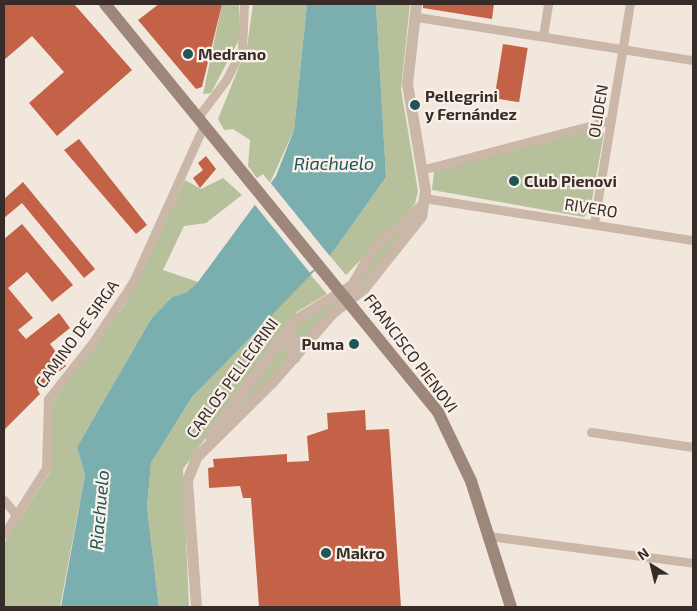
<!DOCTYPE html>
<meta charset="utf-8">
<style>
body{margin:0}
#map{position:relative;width:697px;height:611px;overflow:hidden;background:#f2e7dc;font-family:"Exo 2",sans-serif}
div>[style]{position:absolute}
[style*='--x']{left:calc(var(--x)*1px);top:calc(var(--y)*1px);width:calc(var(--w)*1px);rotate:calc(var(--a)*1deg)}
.green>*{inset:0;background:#b6c19c}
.water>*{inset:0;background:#7baeaf}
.pier>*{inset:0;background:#f2e7dc;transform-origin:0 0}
.building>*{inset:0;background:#c46248;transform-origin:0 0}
.minor>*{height:9px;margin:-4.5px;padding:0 4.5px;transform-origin:4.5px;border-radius:4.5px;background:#cab7a8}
.tertiary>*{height:11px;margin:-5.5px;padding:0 5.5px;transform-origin:5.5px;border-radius:5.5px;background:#cab7a8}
.secondary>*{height:12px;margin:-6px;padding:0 6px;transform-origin:6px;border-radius:6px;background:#9d867a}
.dots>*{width:14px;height:14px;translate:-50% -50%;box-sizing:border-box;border:2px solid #f9f1e9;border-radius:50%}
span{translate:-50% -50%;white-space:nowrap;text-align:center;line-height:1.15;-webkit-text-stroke:4.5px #f9f1e9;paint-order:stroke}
.poi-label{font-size:16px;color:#372c28;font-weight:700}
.left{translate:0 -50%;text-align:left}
.right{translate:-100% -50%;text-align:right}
.street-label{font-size:16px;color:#372c28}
.water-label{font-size:18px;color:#1e5658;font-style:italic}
.frame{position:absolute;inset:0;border:5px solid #372c28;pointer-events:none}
.north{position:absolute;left:627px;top:541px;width:50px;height:50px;-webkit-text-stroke:4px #f9f1e9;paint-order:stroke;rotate:324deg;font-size:14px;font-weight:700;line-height:20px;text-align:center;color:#372c28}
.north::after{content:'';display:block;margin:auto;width:18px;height:22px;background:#372c28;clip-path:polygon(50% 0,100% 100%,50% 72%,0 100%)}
</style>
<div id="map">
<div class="green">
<i style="clip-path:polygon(222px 4px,239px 4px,240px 38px,211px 93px,203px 94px)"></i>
<i style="clip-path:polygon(253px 4px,307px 4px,294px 130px,270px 183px,263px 174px,257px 178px,248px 166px,250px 140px,233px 129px,224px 130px,218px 119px,247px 47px)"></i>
<i style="clip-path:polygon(376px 4px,410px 4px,401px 89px,418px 191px,415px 204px,346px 275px,329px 255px,386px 177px)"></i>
<i style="clip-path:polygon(593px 127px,604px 133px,590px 211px,584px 217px,432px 190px,434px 171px)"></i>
<i style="clip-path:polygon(223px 178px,242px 195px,206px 223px,184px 226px,163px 270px,198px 282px,187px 292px,172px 297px,151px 319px,77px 447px,85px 475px,60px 607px,4px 607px,4px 543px,50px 472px,51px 404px,125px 304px,185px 180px,201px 189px)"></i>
<i style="clip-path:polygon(416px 212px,388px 257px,195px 458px,288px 328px,336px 296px)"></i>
<i style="clip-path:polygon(308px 272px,327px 294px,297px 312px,183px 469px,189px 607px,159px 607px,147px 507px,151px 463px,192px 397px)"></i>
</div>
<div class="water">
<i style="clip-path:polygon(307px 4px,376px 4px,386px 177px,331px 254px,192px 397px,151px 463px,147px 507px,159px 607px,61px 607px,85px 475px,77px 447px,151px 319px,172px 297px,187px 292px,198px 282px,276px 176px,294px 130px)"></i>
</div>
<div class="pier">
<i style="left:269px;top:181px;width:97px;height:26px;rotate:51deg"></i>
</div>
<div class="building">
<i style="clip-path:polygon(4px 4px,74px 4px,132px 70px,57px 136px,29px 103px,64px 72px,32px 36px,4px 60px)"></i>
<i style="clip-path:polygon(159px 4px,222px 4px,202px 87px,196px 89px,138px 20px)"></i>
<i style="clip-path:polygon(423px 4px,494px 4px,492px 19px,423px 8px)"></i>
<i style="left:503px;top:44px;width:25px;height:55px;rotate:9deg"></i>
<i style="clip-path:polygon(79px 139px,147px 225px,136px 234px,64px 150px)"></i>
<i style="clip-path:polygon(206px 156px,216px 169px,200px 188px,193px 178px,203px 170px,198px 163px)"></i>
<i style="clip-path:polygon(23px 182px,95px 269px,84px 278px,22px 203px,4px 218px,4px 199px)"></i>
<i style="clip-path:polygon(22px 224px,73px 285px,52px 302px,27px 272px,8px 288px,33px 318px,18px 330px,26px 339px,59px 313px,70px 328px,50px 344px,66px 366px,37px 389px,40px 394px,4px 430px,4px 239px)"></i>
<i style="clip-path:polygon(365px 410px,366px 430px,389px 429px,401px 607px,259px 607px,251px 498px,243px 498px,240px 486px,209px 488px,208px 468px,214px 467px,213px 459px,287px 454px,287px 462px,309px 461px,307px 436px,328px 429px,327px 413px)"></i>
</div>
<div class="minor">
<i style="--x:417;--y:17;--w:279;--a:8.9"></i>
<i style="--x:543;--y:36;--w:32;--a:-81"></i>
<i style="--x:198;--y:117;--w:46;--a:-52.9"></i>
<i style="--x:226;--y:80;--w:36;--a:-63"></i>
<i style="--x:242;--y:48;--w:44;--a:-87.4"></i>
<i style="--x:421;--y:170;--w:196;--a:-14.7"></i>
<i style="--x:424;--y:198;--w:272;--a:8.9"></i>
<i style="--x:594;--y:223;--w:222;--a:-80.7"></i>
<i style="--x:591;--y:432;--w:103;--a:8.4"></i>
<i style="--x:4;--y:500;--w:21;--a:51"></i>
<i style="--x:4;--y:534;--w:78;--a:-57.5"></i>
<i style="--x:46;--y:468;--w:69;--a:-88.3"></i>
<i style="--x:48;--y:399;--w:73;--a:-51.7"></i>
<i style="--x:93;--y:342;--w:72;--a:-56.3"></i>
<i style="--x:133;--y:282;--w:172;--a:-65.7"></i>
<i style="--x:489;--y:536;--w:206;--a:7.5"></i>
</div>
<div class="tertiary">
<i style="--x:288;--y:328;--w:12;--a:66"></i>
<i style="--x:293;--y:339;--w:14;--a:17"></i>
<i style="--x:276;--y:342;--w:13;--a:18"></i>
<i style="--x:288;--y:346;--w:13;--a:61"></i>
<i style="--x:210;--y:436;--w:144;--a:-53.8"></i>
<i style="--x:295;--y:320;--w:67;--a:-31.6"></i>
<i style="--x:352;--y:285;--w:43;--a:-60.4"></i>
<i style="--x:373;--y:248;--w:62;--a:-41.1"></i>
<i style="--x:195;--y:458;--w:108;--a:-44.6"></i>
<i style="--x:272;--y:382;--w:91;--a:-49"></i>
<i style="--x:332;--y:313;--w:39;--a:-38"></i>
<i style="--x:363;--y:289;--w:93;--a:-51.5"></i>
<i style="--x:421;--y:216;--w:26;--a:-81"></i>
<i style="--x:425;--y:190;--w:108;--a:-99.6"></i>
<i style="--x:407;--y:84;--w:81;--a:-83.6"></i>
<i style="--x:196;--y:607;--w:127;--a:-94.1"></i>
<i style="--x:187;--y:480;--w:29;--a:-68"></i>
</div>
<div class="secondary">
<i style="--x:105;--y:4;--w:527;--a:50.78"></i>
<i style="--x:438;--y:412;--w:76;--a:64.4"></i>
<i style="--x:471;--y:481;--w:132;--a:72.4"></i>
</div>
<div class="dots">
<i style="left:188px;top:54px;background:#1e5658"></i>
<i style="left:415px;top:105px;background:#1e5658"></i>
<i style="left:514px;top:181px;background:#1e5658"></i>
<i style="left:354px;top:344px;background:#1e5658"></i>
<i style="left:326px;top:553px;background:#1e5658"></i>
</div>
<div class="poi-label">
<span class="left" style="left:198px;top:54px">Medrano</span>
<span class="left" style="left:425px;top:105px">Pellegrini<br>y Fernández</span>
<span class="left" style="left:524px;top:181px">Club Pienovi</span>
<span class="right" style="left:344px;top:344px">Puma</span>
<span class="left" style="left:336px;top:553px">Makro</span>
</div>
<div class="street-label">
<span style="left:598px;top:111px;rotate:-81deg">OLIDEN</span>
<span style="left:591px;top:208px;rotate:9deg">RIVERO</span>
<span style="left:77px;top:334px;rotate:-54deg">CAMINO DE SIRGA</span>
<span style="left:411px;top:353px;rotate:53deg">FRANCISCO PIENOVI</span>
<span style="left:232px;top:378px;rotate:-54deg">CARLOS PELLEGRINI</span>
</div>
<div class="water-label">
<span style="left:334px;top:163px">Riachuelo</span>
<span style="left:99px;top:510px;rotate:-85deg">Riachuelo</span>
</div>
<div class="frame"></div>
<div class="north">N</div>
</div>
